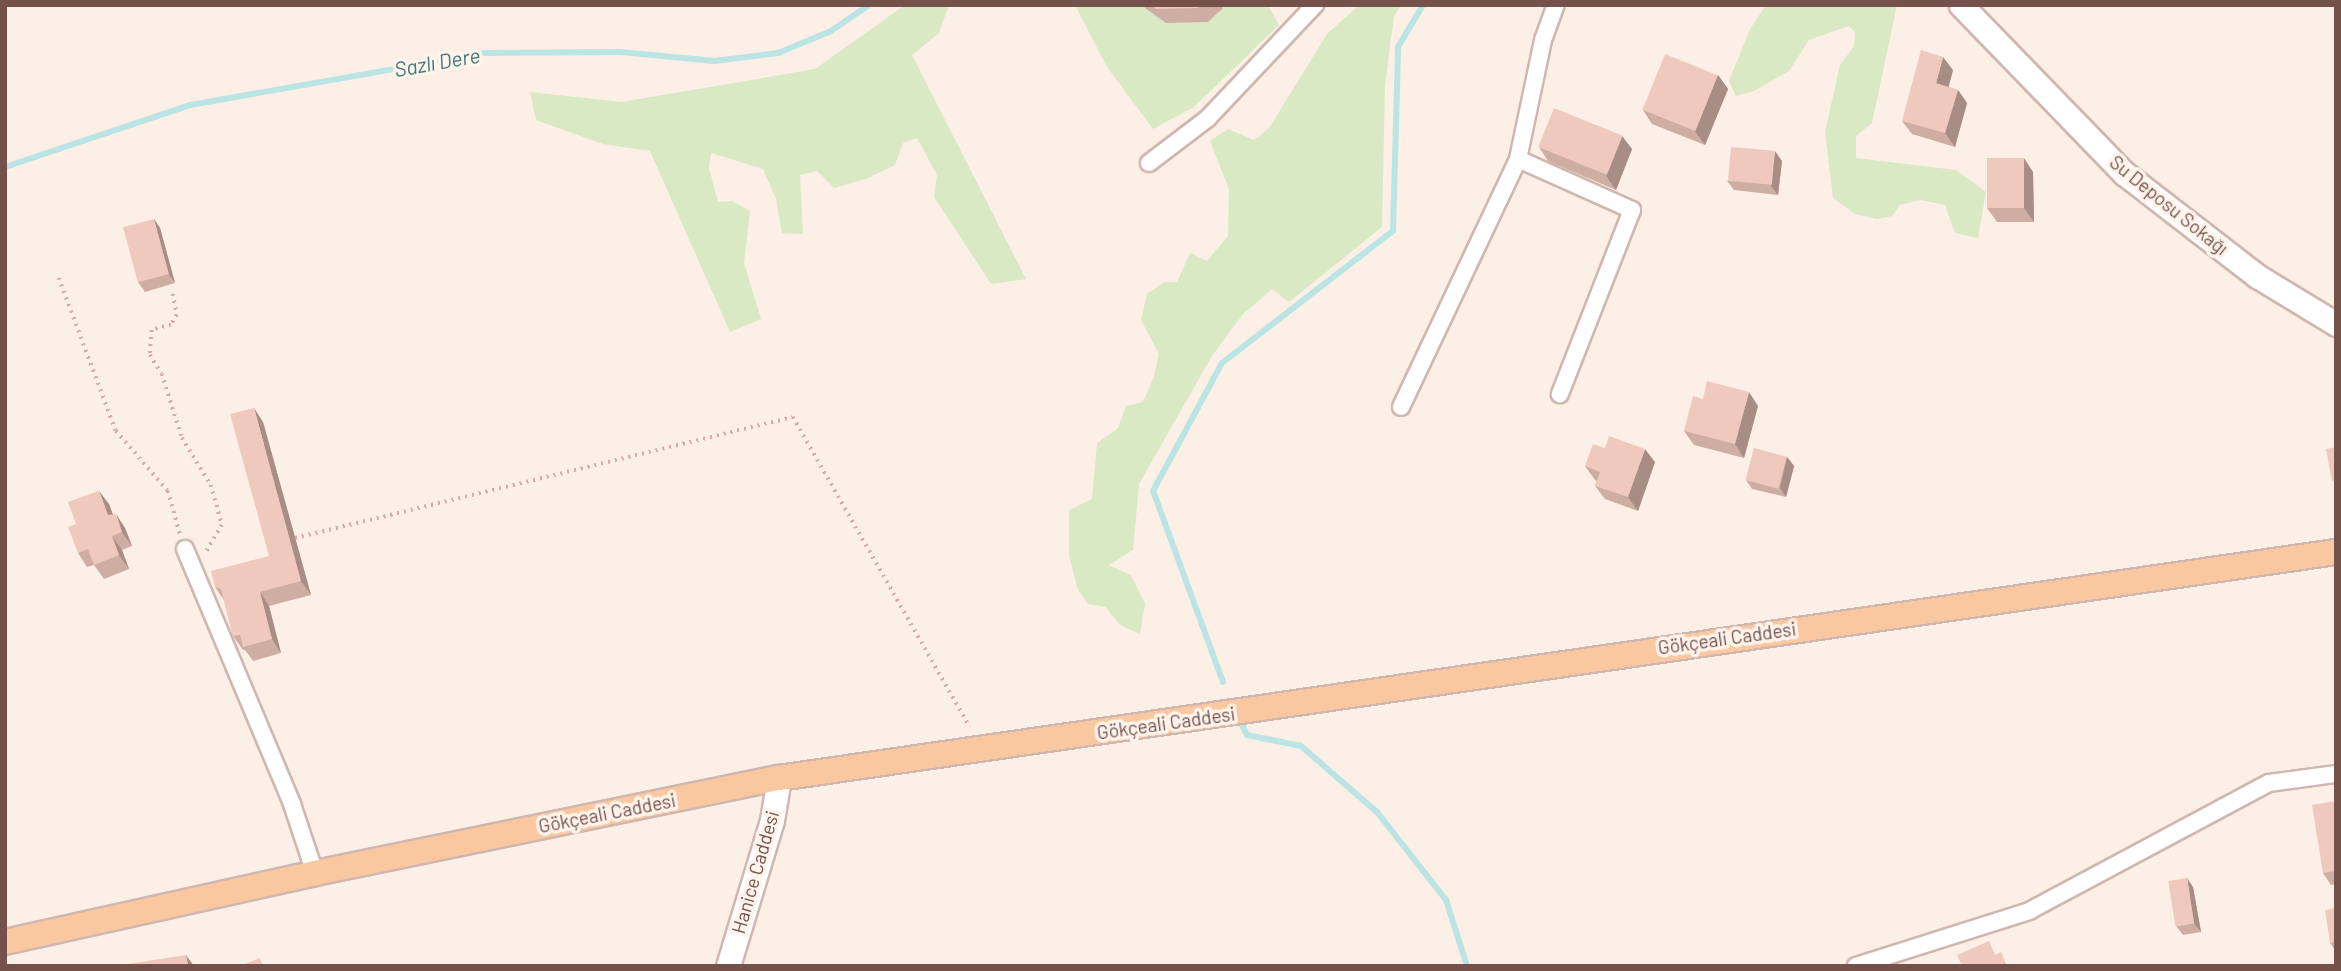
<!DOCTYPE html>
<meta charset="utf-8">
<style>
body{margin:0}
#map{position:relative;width:2341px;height:971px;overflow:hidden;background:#fcefe5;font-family:Barlow,sans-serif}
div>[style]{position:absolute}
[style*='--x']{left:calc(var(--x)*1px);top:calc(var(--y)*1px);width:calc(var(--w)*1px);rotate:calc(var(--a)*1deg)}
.green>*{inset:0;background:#d9e9c4}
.stream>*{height:6px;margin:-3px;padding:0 3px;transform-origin:3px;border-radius:3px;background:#bae5e4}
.path>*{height:3.5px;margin-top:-1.75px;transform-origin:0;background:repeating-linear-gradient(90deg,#d5aca1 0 2px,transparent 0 7px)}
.roads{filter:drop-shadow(2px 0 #cfb7af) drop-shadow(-2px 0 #cfb7af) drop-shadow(0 2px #cfb7af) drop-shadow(0 -2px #cfb7af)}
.street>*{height:16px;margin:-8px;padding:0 8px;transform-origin:8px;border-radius:8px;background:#fff}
.secondary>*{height:23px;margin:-11.5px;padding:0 11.5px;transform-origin:11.5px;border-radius:11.5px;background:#fff}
.primary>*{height:24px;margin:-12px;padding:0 12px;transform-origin:12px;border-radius:12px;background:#f9c8a0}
.wall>*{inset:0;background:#ceada3}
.shaded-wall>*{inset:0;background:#a88d85}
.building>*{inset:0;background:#f0c9be;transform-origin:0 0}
span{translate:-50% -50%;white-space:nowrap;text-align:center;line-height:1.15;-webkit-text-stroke:7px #fff4ec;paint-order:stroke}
.street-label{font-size:19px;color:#74524b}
.water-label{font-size:21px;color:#3f7978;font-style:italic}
.frame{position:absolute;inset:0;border:7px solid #74524b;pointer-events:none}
</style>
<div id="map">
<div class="green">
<i style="clip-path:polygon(905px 5px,949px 5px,939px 33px,912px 55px,1026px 279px,991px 284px,934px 197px,937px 175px,917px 138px,903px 143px,895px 165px,868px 178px,834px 188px,817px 171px,800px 175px,803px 234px,782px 233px,776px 199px,763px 169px,711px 153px,709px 168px,718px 202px,732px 201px,750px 211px,744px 263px,761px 319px,730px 332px,650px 151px,603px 144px,536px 120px,530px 92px,622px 102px,815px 69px)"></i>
<i style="clip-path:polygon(1075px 5px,1268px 5px,1279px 25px,1194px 107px,1153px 129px,1107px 67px)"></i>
<i style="clip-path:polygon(1359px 5px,1401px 5px,1394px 16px,1385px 85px,1382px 227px,1289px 302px,1272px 289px,1243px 314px,1212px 356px,1139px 484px,1133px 550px,1109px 565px,1131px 575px,1145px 604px,1140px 634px,1120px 625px,1106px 607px,1088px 604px,1078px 590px,1069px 556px,1069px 510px,1092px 499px,1097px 443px,1118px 428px,1126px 406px,1143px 402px,1154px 376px,1159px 354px,1141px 320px,1147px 294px,1164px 282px,1177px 282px,1190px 253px,1207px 261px,1228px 236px,1229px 189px,1210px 141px,1228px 129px,1254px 140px,1269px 128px,1327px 34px)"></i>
<i style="clip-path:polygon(1766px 5px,1897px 5px,1872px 123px,1856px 136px,1856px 158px,1956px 170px,1986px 192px,1978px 238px,1955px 233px,1945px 205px,1920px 200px,1900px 205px,1892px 216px,1877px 219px,1855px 214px,1833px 198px,1825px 132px,1840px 65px,1854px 46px,1855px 32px,1849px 26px,1809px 40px,1789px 71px,1754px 91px,1736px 96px,1729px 81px,1750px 29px)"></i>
</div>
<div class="stream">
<i style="--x:5;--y:167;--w:195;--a:-18.5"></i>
<i style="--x:190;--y:105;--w:300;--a:-10"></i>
<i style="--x:485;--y:53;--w:136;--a:-0.4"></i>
<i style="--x:621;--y:52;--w:94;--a:5.5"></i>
<i style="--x:715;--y:61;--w:64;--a:-7.2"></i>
<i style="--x:778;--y:53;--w:57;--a:-22.5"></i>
<i style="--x:831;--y:31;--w:46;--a:-34.4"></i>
<i style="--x:1223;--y:682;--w:203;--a:-110.1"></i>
<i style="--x:1153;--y:491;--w:145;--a:-61.7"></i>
<i style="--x:1222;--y:363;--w:216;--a:-37.7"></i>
<i style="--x:1393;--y:231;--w:184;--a:-88.4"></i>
<i style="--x:1398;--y:47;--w:49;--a:-59.2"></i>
<i style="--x:1238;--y:716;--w:21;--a:65"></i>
<i style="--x:1247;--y:735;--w:55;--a:11.5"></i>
<i style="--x:1301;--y:746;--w:101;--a:41"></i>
<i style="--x:1377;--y:812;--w:112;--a:51.9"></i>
<i style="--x:1446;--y:900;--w:69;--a:72.3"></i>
</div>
<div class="path">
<i style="--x:59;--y:278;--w:163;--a:69.6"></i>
<i style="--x:116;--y:431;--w:79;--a:49.1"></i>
<i style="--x:168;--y:491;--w:45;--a:74.4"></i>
<i style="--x:173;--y:294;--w:21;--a:79"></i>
<i style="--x:177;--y:315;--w:12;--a:121"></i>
<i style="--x:171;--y:325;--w:20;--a:165"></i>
<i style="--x:152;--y:330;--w:25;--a:95"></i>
<i style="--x:150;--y:355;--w:22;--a:58"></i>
<i style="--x:162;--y:374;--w:67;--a:72.6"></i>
<i style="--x:182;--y:438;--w:55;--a:58.3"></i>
<i style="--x:211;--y:485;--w:41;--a:74.6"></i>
<i style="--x:222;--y:525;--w:32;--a:120"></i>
<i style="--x:295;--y:538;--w:512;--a:-13.66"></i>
<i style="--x:793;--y:417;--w:357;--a:60.3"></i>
</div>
<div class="roads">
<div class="street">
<i style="--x:1518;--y:159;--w:125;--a:24.1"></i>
<i style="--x:1632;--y:210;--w:198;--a:111.4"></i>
<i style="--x:1149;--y:163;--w:74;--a:-37.3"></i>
<i style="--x:1208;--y:118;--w:156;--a:-46.6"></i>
<i style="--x:1401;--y:407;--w:274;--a:-64.7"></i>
<i style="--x:1518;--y:159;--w:122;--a:-78.1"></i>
<i style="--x:1543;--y:40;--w:37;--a:-70"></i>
<i style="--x:185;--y:549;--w:277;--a:67.2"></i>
<i style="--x:292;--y:804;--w:73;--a:71.6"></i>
<i style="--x:1856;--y:966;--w:182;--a:-17.6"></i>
<i style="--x:2029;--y:911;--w:272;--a:-28.1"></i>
<i style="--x:2269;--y:783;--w:68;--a:-7.7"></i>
</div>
<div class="secondary">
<i style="--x:1961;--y:5;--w:235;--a:45.9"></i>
<i style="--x:2125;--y:174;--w:167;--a:37.7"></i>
<i style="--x:2257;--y:276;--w:92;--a:31.3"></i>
<i style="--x:728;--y:966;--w:152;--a:-73.2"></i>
<i style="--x:772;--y:820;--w:43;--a:-80.5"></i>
</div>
<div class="primary">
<i style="--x:5;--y:942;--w:318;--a:-12.5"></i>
<i style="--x:315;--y:873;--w:474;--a:-11.6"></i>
<i style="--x:779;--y:778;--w:1573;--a:-8.26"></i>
</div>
</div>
<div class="wall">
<i style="clip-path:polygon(1143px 5px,1221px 5px,1223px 8px,1208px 22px,1166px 23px,1145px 8px)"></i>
<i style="clip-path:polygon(1953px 70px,1948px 87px,1958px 90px,1967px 103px,1955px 147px,1912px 134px,1902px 121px)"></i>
<i style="clip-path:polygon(1718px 75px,1728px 89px,1705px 145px,1652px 124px,1643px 110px)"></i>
<i style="clip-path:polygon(1622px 136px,1632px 149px,1616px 190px,1548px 161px,1539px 147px)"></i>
<i style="clip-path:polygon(1782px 161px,1778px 195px,1734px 190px,1727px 181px)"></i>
<i style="clip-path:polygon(2033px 172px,2034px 222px,1997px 222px,1987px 208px)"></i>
<i style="clip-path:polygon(154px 219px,160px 228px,175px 283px,145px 292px,138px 282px)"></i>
<i style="clip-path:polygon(1703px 399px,1758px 406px,1744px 458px,1694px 445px,1684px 431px)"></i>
<i style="clip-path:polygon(263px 422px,311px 595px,269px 606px,281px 653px,253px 661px,245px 650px,243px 650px,233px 636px,224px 600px,215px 587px,269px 556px)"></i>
<i style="clip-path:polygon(1787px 457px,1794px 466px,1786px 497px,1752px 489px,1746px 480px)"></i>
<i style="clip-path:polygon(1655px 462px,1638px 511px,1605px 499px,1595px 486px,1597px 481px,1595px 480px,1585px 466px)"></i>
<i style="clip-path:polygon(109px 504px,113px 515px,125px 528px,132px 546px,122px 550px,129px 569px,104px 579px,94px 565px,87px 567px,78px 553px,76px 524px)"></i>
<i style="clip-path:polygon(2336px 801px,2336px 884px,2331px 885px,2323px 873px)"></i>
<i style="clip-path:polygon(2193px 887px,2201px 932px,2183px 935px,2176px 926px)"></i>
<i style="clip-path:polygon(2336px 908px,2336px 951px,2330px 943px)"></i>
</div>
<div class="shaded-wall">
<i style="clip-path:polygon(1943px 57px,1953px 70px,1946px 97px,1936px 83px)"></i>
<i style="clip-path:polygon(1718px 75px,1728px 89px,1705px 145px,1695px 131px)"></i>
<i style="clip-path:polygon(1958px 90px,1967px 103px,1955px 147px,1945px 133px)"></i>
<i style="clip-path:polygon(1622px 136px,1632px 149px,1616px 190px,1606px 176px)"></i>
<i style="clip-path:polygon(1775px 151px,1782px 161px,1778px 195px,1771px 186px)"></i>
<i style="clip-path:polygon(2024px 158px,2033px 172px,2034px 222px,2024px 208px)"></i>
<i style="clip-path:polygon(154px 219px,160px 228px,175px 283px,169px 274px)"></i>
<i style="clip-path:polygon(1749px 392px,1758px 406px,1744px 458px,1735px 444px)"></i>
<i style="clip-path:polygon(254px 408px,263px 422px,311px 595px,301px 581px)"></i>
<i style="clip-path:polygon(1645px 449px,1655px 462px,1638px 511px,1628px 497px)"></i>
<i style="clip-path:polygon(1787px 457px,1794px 466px,1786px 497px,1780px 488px)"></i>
<i style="clip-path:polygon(99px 491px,109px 504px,118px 529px,108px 515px)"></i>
<i style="clip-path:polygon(116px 514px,125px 528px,132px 546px,122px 532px)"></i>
<i style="clip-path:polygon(112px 536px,122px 550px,129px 569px,119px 555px)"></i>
<i style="clip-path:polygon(260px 592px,269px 606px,281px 653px,272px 639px)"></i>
<i style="clip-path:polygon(2187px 878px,2193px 887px,2201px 932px,2194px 923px)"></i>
<i style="clip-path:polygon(186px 955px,194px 966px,188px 966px)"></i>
</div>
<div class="building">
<i style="clip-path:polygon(1151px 5px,1201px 5px,1198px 8px,1156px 9px)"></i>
<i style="clip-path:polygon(1921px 50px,1943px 57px,1936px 83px,1958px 90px,1945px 133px,1902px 121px)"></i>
<i style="left:1665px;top:54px;width:57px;height:60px;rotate:22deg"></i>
<i style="left:1554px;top:108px;width:74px;height:42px;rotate:22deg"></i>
<i style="left:1731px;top:147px;width:44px;height:34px;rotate:5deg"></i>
<i style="left:2024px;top:158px;width:50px;height:37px;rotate:90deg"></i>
<i style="left:154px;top:219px;width:57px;height:32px;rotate:75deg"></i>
<i style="clip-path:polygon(1707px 381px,1749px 392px,1735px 444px,1684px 431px,1693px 396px,1703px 399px)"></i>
<i style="clip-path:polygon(254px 408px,301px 581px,260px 592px,272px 639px,243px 647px,240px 635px,233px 636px,221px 589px,215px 587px,211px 571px,269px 556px,230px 414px)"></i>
<i style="clip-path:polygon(1609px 436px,1645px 449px,1628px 497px,1595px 486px,1600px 472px,1585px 466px,1593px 444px,1605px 448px)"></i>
<i style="clip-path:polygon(2336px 447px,2336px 480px,2332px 481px,2326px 449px)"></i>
<i style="left:1754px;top:448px;width:34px;height:33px;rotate:15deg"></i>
<i style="clip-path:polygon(99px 491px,108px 515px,116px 514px,122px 532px,112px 536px,119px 555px,94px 565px,88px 549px,78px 553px,68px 527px,76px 524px,68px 502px)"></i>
<i style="clip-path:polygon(2336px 801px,2336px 871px,2323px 873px,2312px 805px)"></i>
<i style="left:2187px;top:878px;width:46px;height:19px;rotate:81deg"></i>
<i style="clip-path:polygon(2336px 908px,2336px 942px,2330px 943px,2325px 910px)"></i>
<i style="clip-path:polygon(1989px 941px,1995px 955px,2001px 952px,2007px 966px,1962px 966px,1957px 955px)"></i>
<i style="clip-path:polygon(186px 955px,188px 966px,128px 966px,128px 964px)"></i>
<i style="clip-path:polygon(260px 958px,263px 966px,240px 966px)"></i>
</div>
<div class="street-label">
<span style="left:2169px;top:205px;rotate:39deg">Su Deposu Sokağı</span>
<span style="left:1727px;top:638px;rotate:-8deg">Gökçeali Caddesi</span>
<span style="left:1166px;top:723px;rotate:-8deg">Gökçeali Caddesi</span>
<span style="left:607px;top:813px;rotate:-11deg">Gökçeali Caddesi</span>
<span style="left:755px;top:872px;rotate:-74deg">Hanice Caddesi</span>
</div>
<div class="water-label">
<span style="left:437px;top:62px;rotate:-10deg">Sazlı Dere</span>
</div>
<div class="frame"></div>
</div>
